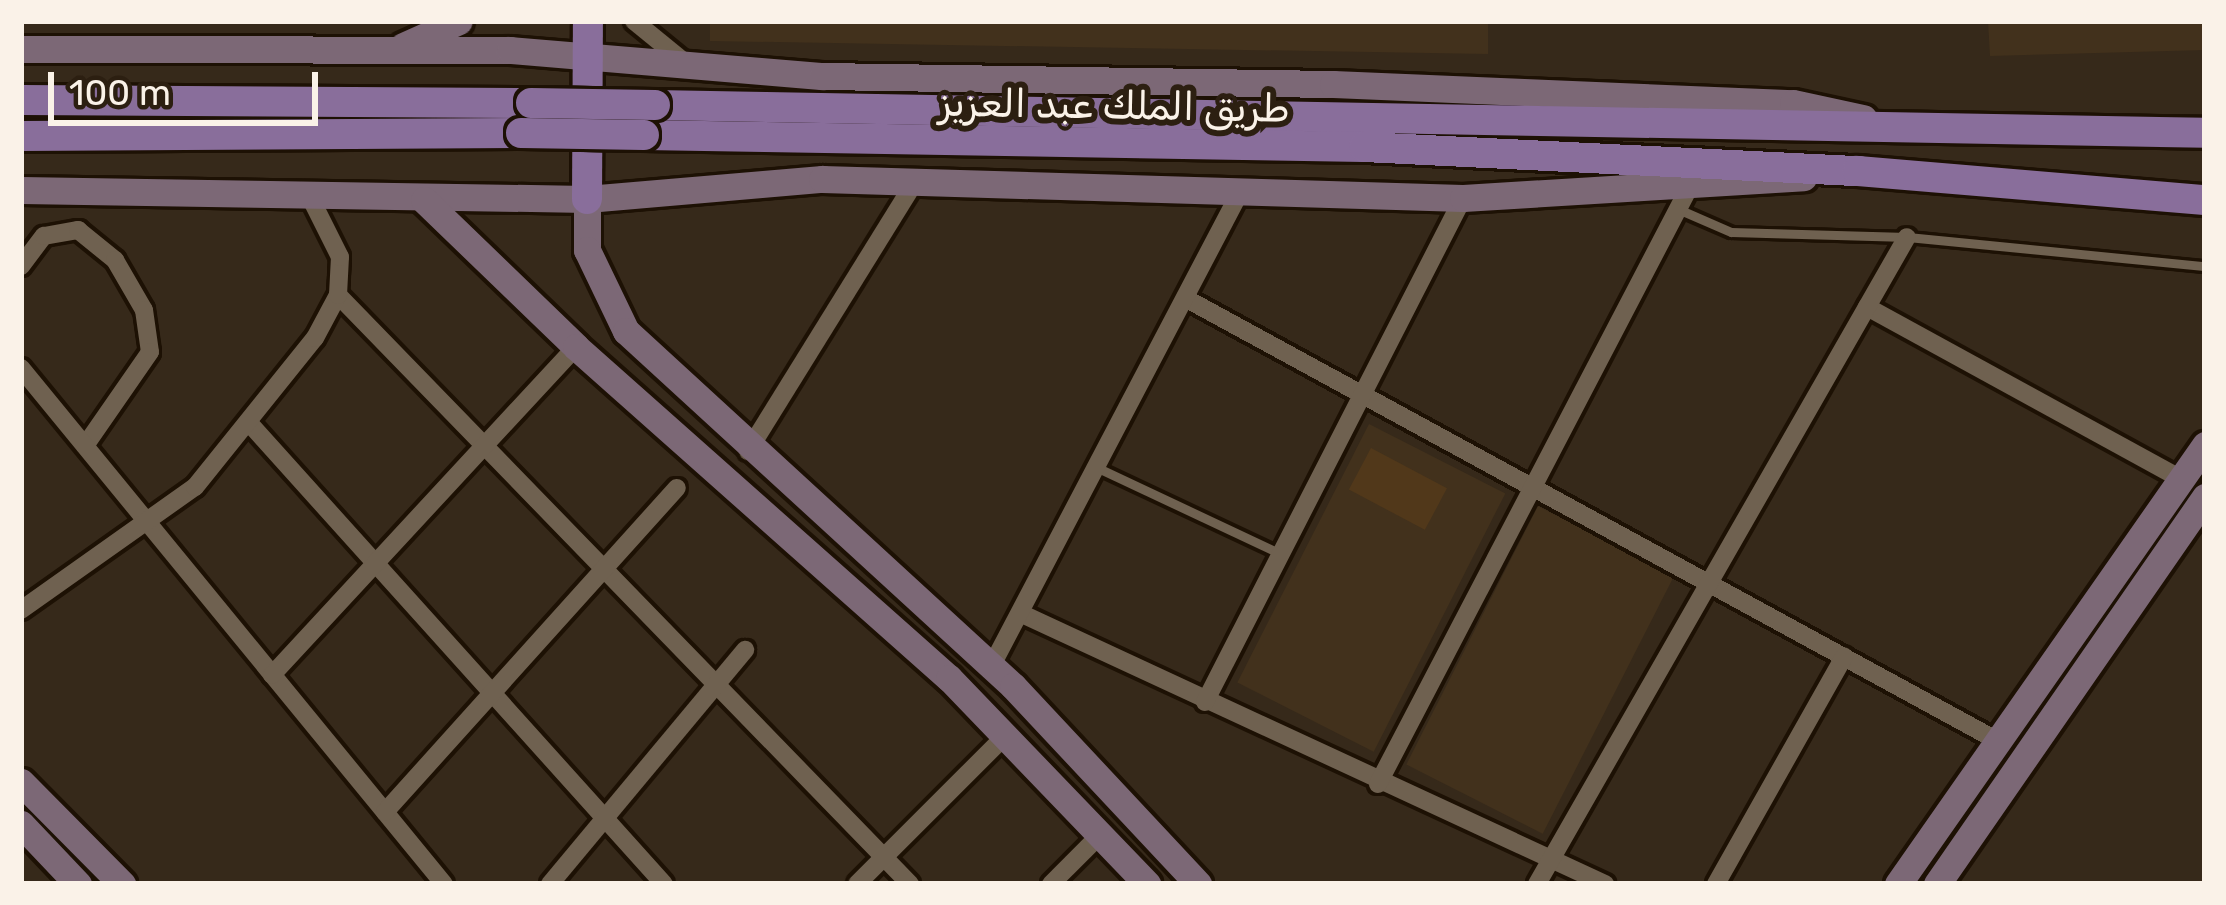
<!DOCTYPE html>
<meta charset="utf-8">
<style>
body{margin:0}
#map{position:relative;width:2226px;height:905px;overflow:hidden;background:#36291a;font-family:Rubik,"Noto Sans Arabic",sans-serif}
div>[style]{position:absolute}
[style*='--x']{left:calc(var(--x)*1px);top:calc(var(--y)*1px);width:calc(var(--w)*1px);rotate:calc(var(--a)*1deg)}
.built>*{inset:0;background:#42311c;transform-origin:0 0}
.green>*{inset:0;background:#51381a;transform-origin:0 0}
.roads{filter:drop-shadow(3px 0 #1d1104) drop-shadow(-3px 0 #1d1104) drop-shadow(0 3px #1d1104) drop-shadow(0 -3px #1d1104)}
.lane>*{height:9px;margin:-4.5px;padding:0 4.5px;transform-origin:4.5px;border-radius:4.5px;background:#6f6150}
.street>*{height:18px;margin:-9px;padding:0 9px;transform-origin:9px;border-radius:9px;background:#6f6150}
.secondary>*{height:27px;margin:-13.5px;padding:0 13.5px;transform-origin:13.5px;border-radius:13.5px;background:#7c6876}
.primary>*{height:30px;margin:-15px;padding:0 15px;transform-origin:15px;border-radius:15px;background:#896e9b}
.bridges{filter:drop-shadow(3px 0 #1d1104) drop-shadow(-3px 0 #1d1104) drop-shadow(0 3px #1d1104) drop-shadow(0 -3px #1d1104)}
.primary-bridge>*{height:30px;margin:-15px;padding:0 15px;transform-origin:15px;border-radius:15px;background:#896e9b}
span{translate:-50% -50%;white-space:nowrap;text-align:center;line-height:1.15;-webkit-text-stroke:12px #2c1f11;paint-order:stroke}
.street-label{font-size:39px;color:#faf2e8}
.frame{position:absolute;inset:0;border:24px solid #faf2e8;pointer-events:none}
.scale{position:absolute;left:48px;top:72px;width:270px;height:54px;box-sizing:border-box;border:6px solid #faf2e8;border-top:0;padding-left:15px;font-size:36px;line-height:42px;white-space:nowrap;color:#faf2e8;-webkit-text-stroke:9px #2c1f11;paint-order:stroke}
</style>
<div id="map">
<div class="built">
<i style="clip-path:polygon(710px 21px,1488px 21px,1488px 54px,710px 41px)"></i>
<i style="clip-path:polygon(1988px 21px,2205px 21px,2205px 50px,1990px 56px)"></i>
<i style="left:1369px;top:424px;width:153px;height:290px;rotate:27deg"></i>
<i style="left:1538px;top:506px;width:153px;height:290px;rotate:27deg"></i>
</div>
<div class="green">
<i style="left:1371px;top:448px;width:86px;height:47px;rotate:28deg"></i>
</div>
<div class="roads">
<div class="lane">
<i style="--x:1678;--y:209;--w:58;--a:23.5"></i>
<i style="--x:1731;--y:232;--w:176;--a:1.6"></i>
<i style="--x:1907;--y:237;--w:299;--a:5.6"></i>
<i style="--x:1096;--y:467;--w:204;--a:25.2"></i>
</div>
<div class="street">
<i style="--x:634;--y:21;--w:63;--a:39.2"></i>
<i style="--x:21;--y:266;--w:38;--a:-53"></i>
<i style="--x:44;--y:236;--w:35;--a:-10"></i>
<i style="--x:78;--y:230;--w:48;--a:39"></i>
<i style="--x:115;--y:260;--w:58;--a:59.9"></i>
<i style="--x:144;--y:310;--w:42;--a:81.9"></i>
<i style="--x:150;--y:352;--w:114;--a:124.7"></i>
<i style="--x:338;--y:295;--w:821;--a:45.84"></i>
<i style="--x:1185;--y:298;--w:926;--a:28.59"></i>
<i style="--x:1867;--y:307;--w:358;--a:28.7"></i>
<i style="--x:21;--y:368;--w:667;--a:50.66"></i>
<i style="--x:251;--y:425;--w:617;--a:48.02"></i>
<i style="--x:748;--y:451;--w:319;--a:-58.2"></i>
<i style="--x:21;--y:610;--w:213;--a:-35.3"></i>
<i style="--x:195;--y:487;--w:191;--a:-51.2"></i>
<i style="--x:315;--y:338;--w:49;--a:-61.9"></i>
<i style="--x:338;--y:295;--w:38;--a:-87"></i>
<i style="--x:340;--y:257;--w:67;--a:-116.6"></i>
<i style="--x:1020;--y:613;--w:645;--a:24.86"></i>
<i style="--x:991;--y:667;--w:534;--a:-62.33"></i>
<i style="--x:272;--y:675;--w:447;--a:-47.2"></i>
<i style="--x:1205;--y:702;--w:566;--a:-62.89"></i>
<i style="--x:1378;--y:784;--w:677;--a:-62.45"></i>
<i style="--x:385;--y:812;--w:436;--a:-48"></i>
<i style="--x:550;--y:884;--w:305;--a:-50.2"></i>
<i style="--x:857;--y:884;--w:209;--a:-45"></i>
<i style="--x:1051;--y:884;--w:69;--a:-45"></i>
<i style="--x:1537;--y:884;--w:745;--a:-60.24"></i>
<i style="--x:1716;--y:884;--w:261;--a:-60.6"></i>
</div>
<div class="secondary">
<i style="--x:403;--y:46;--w:61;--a:-24.1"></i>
<i style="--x:21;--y:49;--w:489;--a:0.1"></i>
<i style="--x:510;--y:50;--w:313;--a:4.8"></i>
<i style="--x:822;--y:76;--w:511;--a:0.9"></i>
<i style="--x:1333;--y:84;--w:460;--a:2.4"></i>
<i style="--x:1793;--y:103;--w:72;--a:12.1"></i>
<i style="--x:21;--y:190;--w:566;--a:0.91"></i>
<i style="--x:587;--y:199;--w:236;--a:-4.9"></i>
<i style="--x:822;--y:179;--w:641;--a:1.7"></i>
<i style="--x:1463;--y:198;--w:341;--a:-3.5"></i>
<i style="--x:587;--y:199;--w:51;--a:90"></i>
<i style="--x:587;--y:250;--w:90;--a:64.3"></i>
<i style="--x:626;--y:331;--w:525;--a:42.53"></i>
<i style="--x:1013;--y:686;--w:271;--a:46.9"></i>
<i style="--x:424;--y:200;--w:211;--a:44"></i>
<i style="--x:576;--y:347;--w:499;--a:41.6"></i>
<i style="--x:949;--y:678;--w:286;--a:46.1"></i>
<i style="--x:21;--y:782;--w:144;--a:45.3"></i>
<i style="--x:21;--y:824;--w:83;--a:46.5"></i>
<i style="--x:1898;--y:884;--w:536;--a:-55.03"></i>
<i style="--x:1937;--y:884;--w:471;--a:-55.3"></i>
</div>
<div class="primary">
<i style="--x:21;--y:100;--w:510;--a:0.34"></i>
<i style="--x:655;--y:105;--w:1550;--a:1.03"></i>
<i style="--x:644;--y:135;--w:720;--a:0.95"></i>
<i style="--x:1364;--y:147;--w:495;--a:2.8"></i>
<i style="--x:1858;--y:171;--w:348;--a:4.8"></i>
<i style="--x:21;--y:136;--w:500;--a:-0.34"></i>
<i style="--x:587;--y:199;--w:178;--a:-89.7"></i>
</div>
</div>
<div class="bridges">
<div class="primary-bridge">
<i style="--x:531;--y:103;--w:124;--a:0.9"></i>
<i style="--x:521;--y:133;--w:123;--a:0.9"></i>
</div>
</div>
<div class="street-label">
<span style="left:1114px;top:106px;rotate:1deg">طريق الملك عبد العزيز</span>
</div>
<div class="frame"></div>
<div class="scale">100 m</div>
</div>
